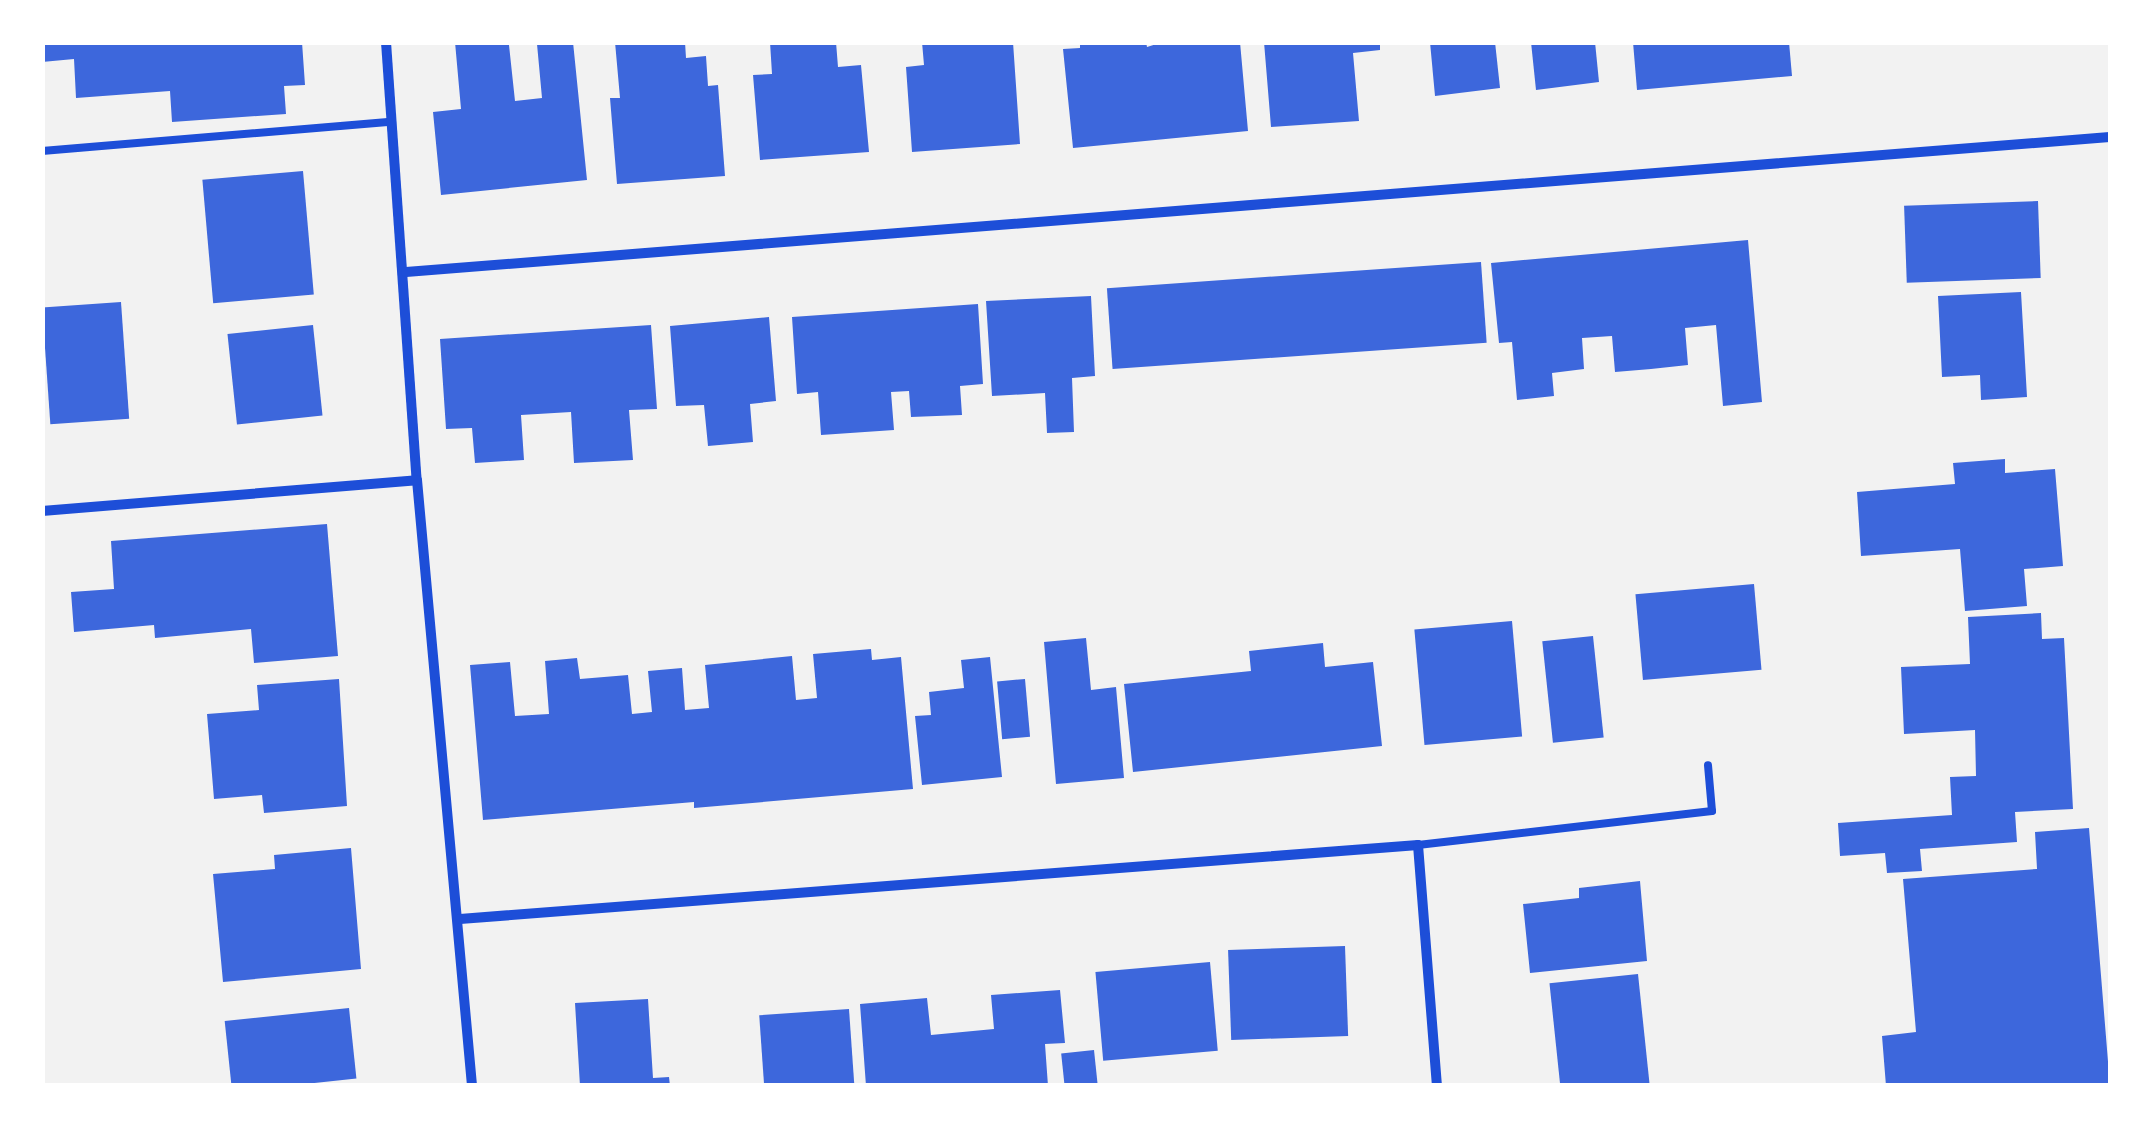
<!DOCTYPE html>
<style>
body{margin:0}
#map{position:relative;width:2153px;height:1128px;overflow:hidden;background:#f2f2f2;font-family:Quicksand,sans-serif}
div>[style]{position:absolute}
[style*='--x']{left:calc(var(--x)*1px);top:calc(var(--y)*1px);width:calc(var(--w)*1px);rotate:calc(var(--a)*1deg)}
.building>*{inset:0;background:#3d67dc;transform-origin:0 0}
.service>*{height:8px;margin:-4px;padding:0 4px;transform-origin:4px;border-radius:4px;background:#1d4ed8}
.minor>*{height:10px;margin:-5px;padding:0 5px;transform-origin:5px;border-radius:5px;background:#1d4ed8}
span{translate:-50% -50%;white-space:nowrap;text-align:center;line-height:1.15;-webkit-text-stroke:10px #fff;paint-order:stroke}
.frame{position:absolute;inset:0;border:45px solid #fff;pointer-events:none}
</style>
<div id="map">
<div class="building">
<i style="clip-path:polygon(42px 42px,302px 42px,305px 85px,284px 86px,286px 114px,172px 122px,170px 91px,76px 98px,74px 59px,42px 62px)"></i>
<i style="clip-path:polygon(455px 42px,509px 45px,515px 101px,542px 98px,537px 44px,573px 42px,587px 180px,441px 195px,433px 112px,461px 109px)"></i>
<i style="clip-path:polygon(615px 42px,685px 42px,686px 58px,706px 56px,708px 86px,718px 85px,725px 176px,617px 184px,610px 98px,620px 98px)"></i>
<i style="clip-path:polygon(770px 42px,836px 42px,838px 67px,861px 65px,869px 152px,760px 160px,753px 75px,772px 74px)"></i>
<i style="clip-path:polygon(922px 42px,1013px 42px,1020px 144px,912px 152px,906px 67px,924px 65px)"></i>
<i style="clip-path:polygon(1080px 42px,1146px 42px,1147px 47px,1163px 42px,1240px 42px,1248px 131px,1073px 148px,1063px 49px,1080px 48px)"></i>
<i style="clip-path:polygon(1264px 42px,1380px 42px,1380px 50px,1353px 53px,1359px 121px,1271px 127px)"></i>
<i style="clip-path:polygon(1430px 42px,1495px 42px,1500px 88px,1435px 96px)"></i>
<i style="clip-path:polygon(1531px 42px,1595px 42px,1599px 82px,1536px 90px)"></i>
<i style="clip-path:polygon(1633px 42px,1789px 42px,1792px 76px,1637px 90px)"></i>
<i style="left:303px;top:171px;width:124px;height:101px;rotate:85deg"></i>
<i style="left:2038px;top:201px;width:77px;height:134px;rotate:88deg"></i>
<i style="clip-path:polygon(1748px 240px,1762px 402px,1723px 406px,1716px 325px,1685px 328px,1688px 365px,1651px 369px,1615px 372px,1612px 336px,1582px 338px,1584px 369px,1552px 373px,1554px 396px,1517px 400px,1512px 342px,1499px 343px,1491px 263px)"></i>
<i style="left:1481px;top:262px;width:81px;height:375px;rotate:86deg"></i>
<i style="clip-path:polygon(2021px 292px,2027px 397px,1981px 400px,1980px 375px,1942px 377px,1938px 296px)"></i>
<i style="clip-path:polygon(1091px 296px,1095px 376px,1072px 378px,1074px 432px,1047px 433px,1045px 393px,992px 396px,986px 301px)"></i>
<i style="left:121px;top:302px;width:117px;height:79px;rotate:86deg"></i>
<i style="clip-path:polygon(978px 304px,983px 384px,960px 386px,962px 415px,911px 417px,909px 391px,891px 392px,894px 430px,821px 435px,818px 392px,797px 394px,792px 317px)"></i>
<i style="clip-path:polygon(769px 317px,776px 401px,750px 404px,753px 442px,708px 446px,704px 405px,676px 406px,670px 326px)"></i>
<i style="left:313px;top:325px;width:91px;height:86px;rotate:84deg"></i>
<i style="clip-path:polygon(651px 325px,657px 409px,629px 410px,633px 460px,574px 463px,571px 412px,521px 415px,524px 460px,475px 463px,472px 428px,446px 429px,440px 339px)"></i>
<i style="clip-path:polygon(2005px 459px,2005px 473px,2055px 469px,2063px 566px,2024px 569px,2027px 606px,1965px 611px,1960px 549px,1861px 556px,1857px 492px,1955px 484px,1953px 463px)"></i>
<i style="clip-path:polygon(327px 524px,338px 656px,254px 663px,251px 629px,155px 638px,154px 625px,74px 632px,71px 592px,114px 589px,111px 541px)"></i>
<i style="left:1754px;top:584px;width:86px;height:119px;rotate:85deg"></i>
<i style="clip-path:polygon(2041px 613px,2042px 639px,2064px 638px,2073px 809px,2015px 812px,2017px 842px,1920px 849px,1922px 871px,1887px 873px,1885px 853px,1840px 856px,1838px 823px,1952px 815px,1950px 777px,1976px 776px,1975px 730px,1904px 734px,1901px 667px,1970px 664px,1968px 617px)"></i>
<i style="left:1512px;top:621px;width:116px;height:98px;rotate:85deg"></i>
<i style="left:1593px;top:636px;width:102px;height:51px;rotate:84deg"></i>
<i style="clip-path:polygon(1086px 638px,1091px 690px,1116px 687px,1124px 778px,1056px 784px,1044px 642px)"></i>
<i style="clip-path:polygon(1323px 643px,1325px 667px,1373px 662px,1382px 746px,1133px 772px,1124px 684px,1251px 671px,1249px 651px)"></i>
<i style="clip-path:polygon(871px 649px,872px 660px,901px 657px,913px 789px,694px 808px,694px 802px,483px 820px,470px 665px,510px 662px,515px 716px,549px 714px,545px 661px,577px 658px,580px 679px,628px 675px,632px 714px,652px 712px,648px 671px,682px 668px,685px 710px,709px 708px,705px 665px,792px 656px,796px 700px,817px 698px,813px 654px)"></i>
<i style="clip-path:polygon(990px 657px,1002px 777px,922px 785px,915px 716px,931px 715px,929px 692px,964px 688px,961px 660px)"></i>
<i style="clip-path:polygon(339px 679px,347px 806px,264px 813px,262px 795px,214px 799px,207px 714px,259px 710px,257px 685px)"></i>
<i style="left:1025px;top:679px;width:58px;height:28px;rotate:85deg"></i>
<i style="clip-path:polygon(2089px 828px,2110px 1086px,1886px 1086px,1882px 1036px,1916px 1032px,1903px 879px,2037px 869px,2035px 832px)"></i>
<i style="clip-path:polygon(351px 848px,361px 969px,223px 982px,213px 874px,275px 869px,274px 855px)"></i>
<i style="clip-path:polygon(1640px 881px,1647px 961px,1530px 973px,1523px 904px,1579px 898px,1579px 888px)"></i>
<i style="left:1345px;top:946px;width:90px;height:117px;rotate:88deg"></i>
<i style="left:1210px;top:962px;width:89px;height:115px;rotate:85deg"></i>
<i style="left:1638px;top:974px;width:113px;height:89px;rotate:84deg"></i>
<i style="clip-path:polygon(1060px 990px,1065px 1043px,1045px 1044px,1048px 1086px,866px 1086px,860px 1004px,927px 998px,931px 1035px,994px 1029px,991px 995px)"></i>
<i style="clip-path:polygon(648px 999px,653px 1078px,669px 1077px,670px 1086px,580px 1086px,575px 1003px)"></i>
<i style="left:349px;top:1008px;width:71px;height:125px;rotate:84deg"></i>
<i style="left:849px;top:1009px;width:77px;height:90px;rotate:86deg"></i>
<i style="left:1094px;top:1050px;width:36px;height:33px;rotate:84deg"></i>
</div>
<div class="service">
<i style="--x:42;--y:151;--w:350;--a:-4.8"></i>
<i style="--x:1418;--y:845;--w:296;--a:-6.6"></i>
<i style="--x:1712;--y:811;--w:46;--a:-95"></i>
</div>
<div class="minor">
<i style="--x:386;--y:42;--w:439;--a:86"></i>
<i style="--x:417;--y:480;--w:608;--a:84.81"></i>
<i style="--x:406;--y:272;--w:1709;--a:-4.53"></i>
<i style="--x:42;--y:511;--w:376;--a:-4.7"></i>
<i style="--x:460;--y:919;--w:961;--a:-4.42"></i>
<i style="--x:1418;--y:845;--w:242;--a:85.5"></i>
</div>
<div class="frame"></div>
</div>
